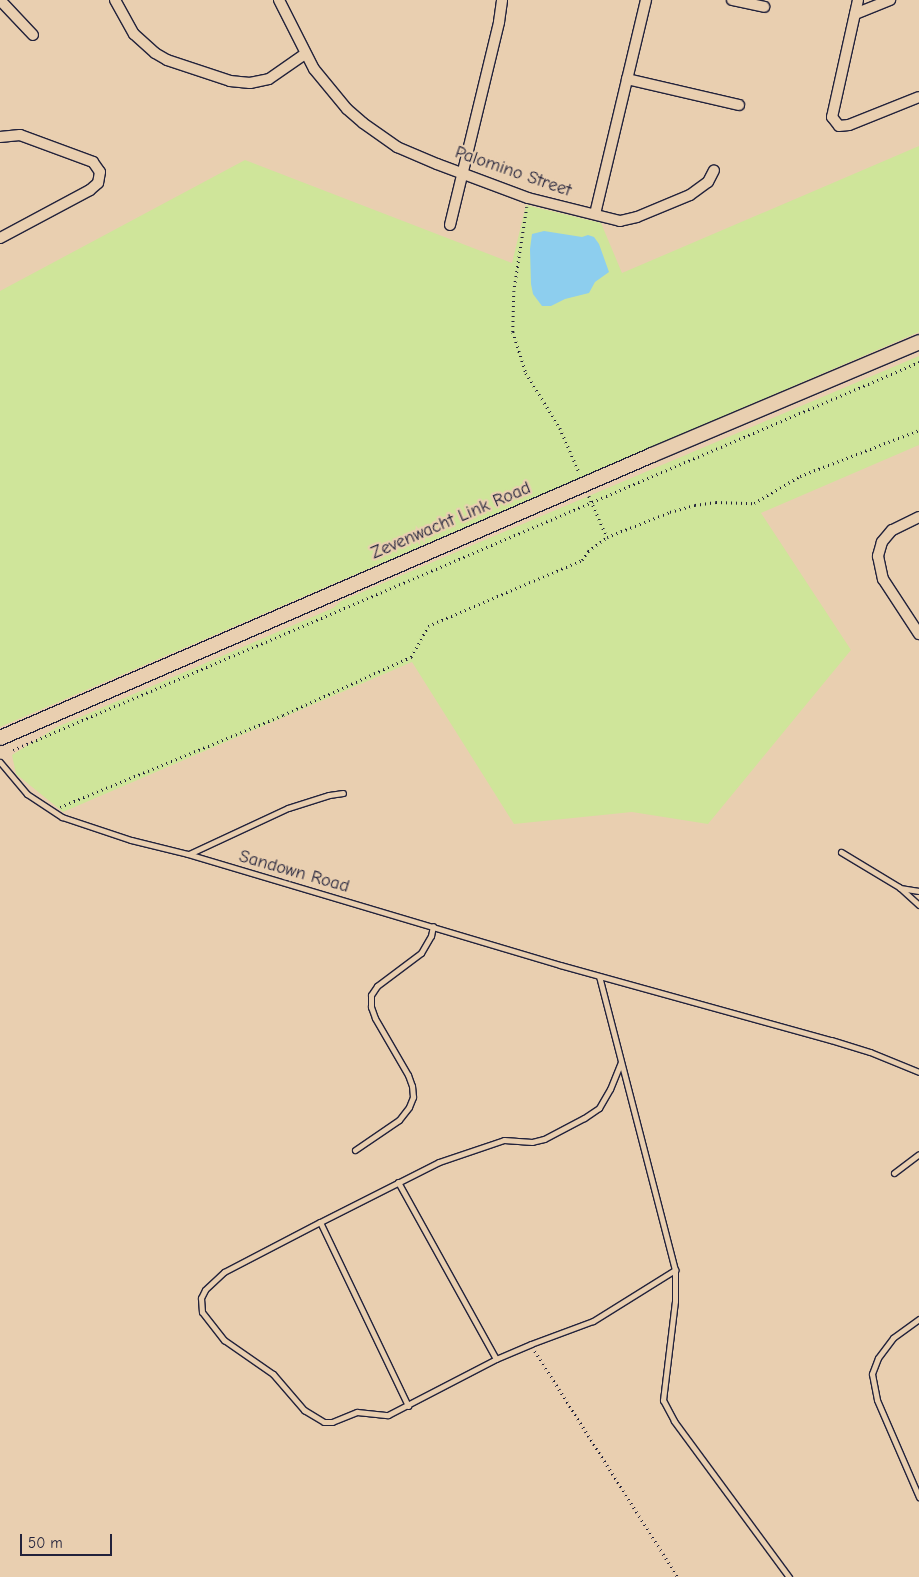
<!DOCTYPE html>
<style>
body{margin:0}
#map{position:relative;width:919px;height:1577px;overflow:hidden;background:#e9cfb0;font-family:"Comic Neue",sans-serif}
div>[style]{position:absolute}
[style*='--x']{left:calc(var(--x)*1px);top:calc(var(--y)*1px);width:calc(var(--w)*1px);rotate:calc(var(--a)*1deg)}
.green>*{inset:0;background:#cfe59a}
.water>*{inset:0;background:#8dceee}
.path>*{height:2.5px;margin-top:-1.25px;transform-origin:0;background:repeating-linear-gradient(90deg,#22223b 0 1px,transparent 0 5px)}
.roads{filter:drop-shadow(1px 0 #22223b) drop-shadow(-1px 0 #22223b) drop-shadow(0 1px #22223b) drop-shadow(0 -1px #22223b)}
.lane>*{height:5px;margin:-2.5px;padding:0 2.5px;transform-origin:2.5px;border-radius:2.5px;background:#e9cfb0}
.street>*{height:10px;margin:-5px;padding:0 5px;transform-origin:5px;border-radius:5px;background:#e9cfb0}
.secondary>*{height:14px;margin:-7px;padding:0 7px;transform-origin:7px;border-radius:7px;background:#e9cfb0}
span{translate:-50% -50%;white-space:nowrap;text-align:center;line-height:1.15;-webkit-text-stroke:4.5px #e9cfb0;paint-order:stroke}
.street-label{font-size:18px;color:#22223b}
.scale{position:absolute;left:20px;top:1534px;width:92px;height:22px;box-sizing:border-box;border:2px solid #22223b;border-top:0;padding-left:6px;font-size:15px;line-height:18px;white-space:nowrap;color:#22223b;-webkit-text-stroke:4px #e9cfb0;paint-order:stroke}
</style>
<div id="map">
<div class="green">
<i style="clip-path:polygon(919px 146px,919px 332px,0 727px,0 291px,245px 160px,512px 263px,526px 205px,601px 223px,622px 273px)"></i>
<i style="clip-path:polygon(919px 356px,919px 445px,761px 513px,851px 650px,708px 824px,632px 812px,514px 824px,412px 662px,63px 812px,16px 774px,12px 755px,57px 727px,333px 608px,341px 601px)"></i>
</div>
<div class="water">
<i style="clip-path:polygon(544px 231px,582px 237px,588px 235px,594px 237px,599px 244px,609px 272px,595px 282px,589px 293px,565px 299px,551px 306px,542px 306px,533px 294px,531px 284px,530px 249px,532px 234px)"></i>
</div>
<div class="path">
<i style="--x:527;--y:207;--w:85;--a:98.8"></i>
<i style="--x:514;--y:291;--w:41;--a:91.4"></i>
<i style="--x:513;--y:332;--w:43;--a:72.4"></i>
<i style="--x:526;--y:373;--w:65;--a:58.3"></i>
<i style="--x:560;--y:428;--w:48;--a:66.6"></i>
<i style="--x:589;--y:496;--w:45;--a:66.3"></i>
<i style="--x:13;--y:750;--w:986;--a:-23.18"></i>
<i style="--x:60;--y:807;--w:241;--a:-22.4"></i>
<i style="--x:283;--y:715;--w:141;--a:-24.4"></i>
<i style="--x:411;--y:657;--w:35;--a:-61"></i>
<i style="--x:428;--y:626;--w:168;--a:-23.2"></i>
<i style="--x:582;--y:560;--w:11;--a:-56"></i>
<i style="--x:588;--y:551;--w:24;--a:-36"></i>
<i style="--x:607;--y:537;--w:68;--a:-21.6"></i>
<i style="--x:670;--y:512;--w:26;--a:-16"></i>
<i style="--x:695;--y:505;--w:21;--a:-8"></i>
<i style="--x:716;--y:502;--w:38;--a:2"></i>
<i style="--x:754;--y:503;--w:53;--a:-30.4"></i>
<i style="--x:800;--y:476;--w:128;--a:-21.1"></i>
<i style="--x:535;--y:1351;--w:267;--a:57.7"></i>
</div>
<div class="roads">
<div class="lane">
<i style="--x:0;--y:762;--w:42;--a:49.8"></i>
<i style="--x:27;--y:794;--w:42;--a:33.3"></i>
<i style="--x:62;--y:817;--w:73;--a:18.4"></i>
<i style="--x:131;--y:840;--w:59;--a:13.8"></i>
<i style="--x:188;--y:854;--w:388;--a:16.6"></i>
<i style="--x:560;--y:965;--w:281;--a:15.5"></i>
<i style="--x:831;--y:1040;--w:41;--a:17.1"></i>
<i style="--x:870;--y:1052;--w:53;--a:22.2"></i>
<i style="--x:841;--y:852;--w:68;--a:31.1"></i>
<i style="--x:899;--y:887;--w:27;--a:42"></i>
<i style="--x:189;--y:854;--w:109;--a:-24.9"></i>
<i style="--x:288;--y:808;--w:43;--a:-17.6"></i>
<i style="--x:329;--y:795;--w:14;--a:-8"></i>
<i style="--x:900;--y:888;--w:19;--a:9"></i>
<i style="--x:599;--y:976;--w:304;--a:75.5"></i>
<i style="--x:675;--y:1270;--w:31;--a:90"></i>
<i style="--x:675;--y:1301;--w:100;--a:96.9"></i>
<i style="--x:663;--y:1400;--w:24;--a:62"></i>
<i style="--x:674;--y:1421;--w:194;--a:53.6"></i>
<i style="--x:621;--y:1062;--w:29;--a:112"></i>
<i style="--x:610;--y:1089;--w:22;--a:120"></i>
<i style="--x:599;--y:1108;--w:18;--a:146"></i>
<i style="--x:584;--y:1118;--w:45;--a:152.3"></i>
<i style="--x:544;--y:1139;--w:12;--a:166"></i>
<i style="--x:532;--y:1142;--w:28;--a:-176"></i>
<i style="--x:504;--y:1140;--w:69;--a:161.3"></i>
<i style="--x:439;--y:1162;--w:133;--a:153.2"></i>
<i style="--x:320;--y:1222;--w:108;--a:152.5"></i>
<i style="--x:224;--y:1272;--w:26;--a:137"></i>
<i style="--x:205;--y:1290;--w:9;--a:117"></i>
<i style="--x:201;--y:1298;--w:14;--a:86"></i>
<i style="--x:202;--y:1312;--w:36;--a:52"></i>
<i style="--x:224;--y:1340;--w:60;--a:34.8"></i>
<i style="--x:273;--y:1374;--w:48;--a:49.3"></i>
<i style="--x:304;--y:1410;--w:23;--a:31"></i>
<i style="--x:324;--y:1422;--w:8;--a:0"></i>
<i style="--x:332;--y:1422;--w:27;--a:-22"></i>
<i style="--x:357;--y:1412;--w:31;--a:6"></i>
<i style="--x:388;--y:1415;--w:122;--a:-27.4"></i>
<i style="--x:496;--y:1359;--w:38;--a:-23"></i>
<i style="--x:531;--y:1344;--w:66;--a:-20.4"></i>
<i style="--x:593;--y:1321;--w:97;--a:-31.9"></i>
<i style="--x:355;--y:1150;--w:53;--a:-34.3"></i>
<i style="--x:399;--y:1120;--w:16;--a:-52"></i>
<i style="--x:409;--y:1107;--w:11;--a:-68"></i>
<i style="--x:413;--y:1097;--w:11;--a:-95"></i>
<i style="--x:412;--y:1086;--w:12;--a:-110"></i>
<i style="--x:408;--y:1075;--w:66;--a:-120.1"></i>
<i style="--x:375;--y:1018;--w:12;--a:-110"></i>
<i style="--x:371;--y:1007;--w:12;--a:-90"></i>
<i style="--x:371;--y:995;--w:11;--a:-56"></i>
<i style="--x:377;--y:986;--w:55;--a:-36.9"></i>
<i style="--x:421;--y:953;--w:20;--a:-60"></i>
<i style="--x:431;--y:936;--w:10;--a:-79"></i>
<i style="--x:894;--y:1173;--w:31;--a:-37"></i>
<i style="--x:398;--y:1182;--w:202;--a:61"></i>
<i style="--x:320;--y:1222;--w:204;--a:64.4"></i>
<i style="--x:919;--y:1319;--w:32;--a:144"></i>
<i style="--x:893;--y:1338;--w:25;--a:127"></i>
<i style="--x:878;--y:1358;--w:17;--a:111"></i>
<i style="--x:872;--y:1374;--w:26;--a:79"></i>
<i style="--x:877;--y:1400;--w:106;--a:66.6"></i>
</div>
<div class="street">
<i style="--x:0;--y:0;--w:48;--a:46.7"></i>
<i style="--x:115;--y:0;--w:39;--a:61"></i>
<i style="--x:134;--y:34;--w:28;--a:42"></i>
<i style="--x:155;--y:53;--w:14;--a:30"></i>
<i style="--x:167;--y:60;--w:66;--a:18.4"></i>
<i style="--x:230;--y:81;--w:20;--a:6"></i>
<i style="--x:250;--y:83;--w:19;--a:-12"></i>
<i style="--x:269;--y:79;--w:44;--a:-34.8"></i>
<i style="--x:279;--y:0;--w:77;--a:63.1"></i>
<i style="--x:314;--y:69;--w:52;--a:50.5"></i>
<i style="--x:347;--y:109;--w:21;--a:41"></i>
<i style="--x:363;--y:123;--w:42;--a:35.2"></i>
<i style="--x:397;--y:147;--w:43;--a:23"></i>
<i style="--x:437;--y:164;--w:97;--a:20.5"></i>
<i style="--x:528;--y:198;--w:95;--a:14"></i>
<i style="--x:620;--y:221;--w:17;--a:-13"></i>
<i style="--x:637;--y:217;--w:57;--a:-22.5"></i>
<i style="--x:690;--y:195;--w:22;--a:-36"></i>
<i style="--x:708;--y:182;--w:13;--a:-63"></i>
<i style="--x:732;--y:0;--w:33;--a:12"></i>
<i style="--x:858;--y:0;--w:120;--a:102.5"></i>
<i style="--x:832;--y:117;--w:11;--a:52"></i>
<i style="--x:839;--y:126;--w:10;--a:-6"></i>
<i style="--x:849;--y:125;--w:75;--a:-21.8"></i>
<i style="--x:855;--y:14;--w:38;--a:-22"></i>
<i style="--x:627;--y:79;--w:115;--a:13.1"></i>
<i style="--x:0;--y:137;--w:20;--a:-6"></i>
<i style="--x:20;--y:135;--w:78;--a:20.3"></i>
<i style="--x:93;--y:162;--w:12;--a:55"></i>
<i style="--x:100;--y:172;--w:11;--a:100"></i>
<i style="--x:98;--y:183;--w:11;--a:139"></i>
<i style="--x:90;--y:190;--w:102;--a:151.9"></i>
<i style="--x:595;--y:214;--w:220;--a:-76.6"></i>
<i style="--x:450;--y:225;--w:209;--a:-76.4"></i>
<i style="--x:499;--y:22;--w:22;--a:-82"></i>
<i style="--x:919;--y:517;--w:30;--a:154"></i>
<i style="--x:892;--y:530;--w:16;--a:130"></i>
<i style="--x:882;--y:542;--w:15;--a:106"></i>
<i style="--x:878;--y:556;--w:24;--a:78"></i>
<i style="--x:883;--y:579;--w:66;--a:56.8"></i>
</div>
<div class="secondary">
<i style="--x:0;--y:738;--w:711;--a:-23.46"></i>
<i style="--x:652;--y:455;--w:290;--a:-22.9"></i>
</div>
</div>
<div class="street-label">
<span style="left:513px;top:172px;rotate:19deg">Palomino Street</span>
<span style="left:451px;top:521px;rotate:-23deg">Zevenwacht Link Road</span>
<span style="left:294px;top:872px;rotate:16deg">Sandown Road</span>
</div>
<div class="scale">50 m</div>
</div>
